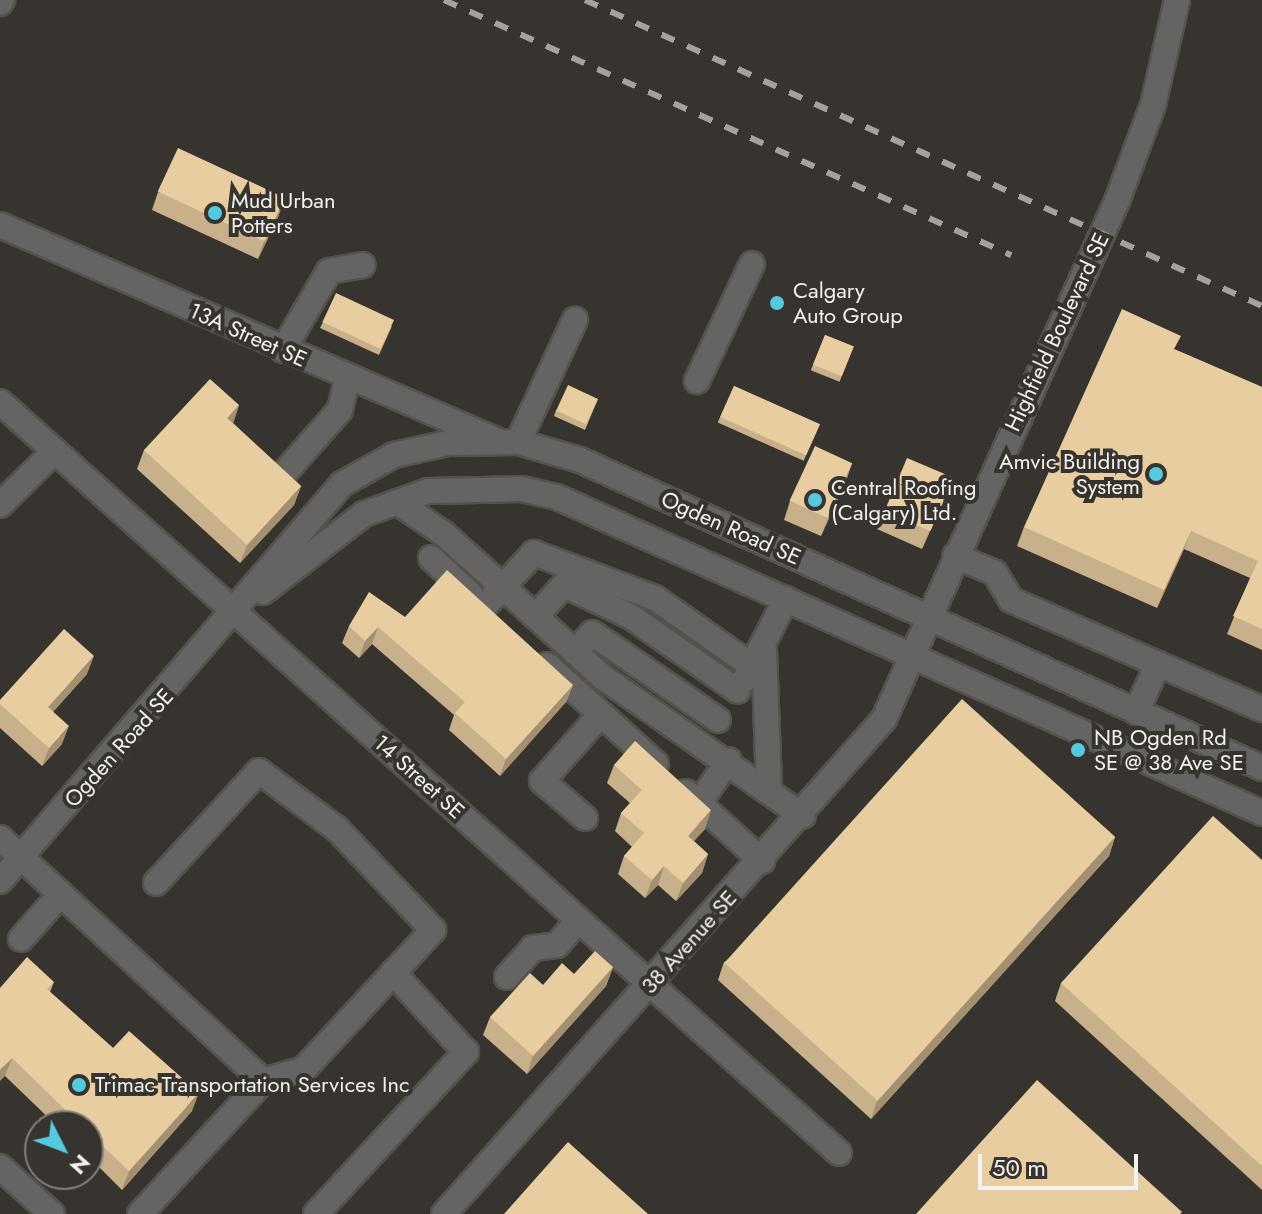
<!DOCTYPE html>
<style>
body{margin:0}
#map{position:relative;width:1262px;height:1214px;overflow:hidden;background:#37332e;font-family:Jost,sans-serif}
div>[style]{position:absolute}
[style*='--x']{left:calc(var(--x)*1px);top:calc(var(--y)*1px);width:calc(var(--w)*1px);rotate:calc(var(--a)*1deg)}
.roads{filter:drop-shadow(2px 0 #55524d) drop-shadow(-2px 0 #55524d) drop-shadow(0 2px #55524d) drop-shadow(0 -2px #55524d)}
.minor>*{height:24px;margin:-12px;padding:0 12px;transform-origin:12px;border-radius:12px;background:#666462}
.rail>*{height:6px;margin-top:-3px;transform-origin:0;background:repeating-linear-gradient(90deg,#a5a29e 0 14px,transparent 0 28px)}
.wall>*{inset:0;background:#c8b08a;transform-origin:0 0}
.shaded-wall>*{inset:0;background:#a29070}
.building>*{inset:0;background:#e8cda0;transform-origin:0 0}
.dots>*{width:22px;height:22px;translate:-50% -50%;box-sizing:border-box;border:4px solid #37332e;border-radius:50%}
span{translate:-50% -50%;white-space:nowrap;text-align:center;line-height:1.15;-webkit-text-stroke:8px #37332e;paint-order:stroke}
.poi-label{font-size:22px;color:#f4f2ee}
.left{translate:0 -50%;text-align:left}
.right{translate:-100% -50%;text-align:right}
.street-label{font-size:22px;color:#f4f2ee}
.north{position:absolute;left:24px;top:1110px;width:80px;height:80px;box-sizing:border-box;background:#37332e;border:2px solid #837f7b;border-radius:50%;rotate:132deg;font-size:22px;font-weight:700;line-height:32px;text-align:center;color:#f4f2ee}
.north::after{content:'';display:block;margin:auto;width:28px;height:36px;background:#55cade;clip-path:polygon(50% 0,100% 100%,50% 72%,0 100%)}
.scale{position:absolute;left:978px;top:1154px;width:160px;height:36px;box-sizing:border-box;border:4px solid #f4f2ee;border-top:0;padding-left:10px;font-size:24px;line-height:28px;white-space:nowrap;color:#f4f2ee;-webkit-text-stroke:6px #37332e;paint-order:stroke}
</style>
<div id="map">
<div class="roads">
<div class="minor">
<i style="--x:0;--y:3;--w:4;--a:-56"></i>
<i style="--x:0;--y:225;--w:541;--a:23.44"></i>
<i style="--x:283;--y:350;--w:91;--a:-59.8"></i>
<i style="--x:329;--y:271;--w:34;--a:-10"></i>
<i style="--x:697;--y:381;--w:129;--a:-64.8"></i>
<i style="--x:0;--y:402;--w:1126;--a:41.83"></i>
<i style="--x:518;--y:442;--w:135;--a:-65"></i>
<i style="--x:280;--y:478;--w:91;--a:-48.6"></i>
<i style="--x:340;--y:410;--w:32;--a:-77"></i>
<i style="--x:397;--y:502;--w:57;--a:34.2"></i>
<i style="--x:444;--y:534;--w:215;--a:42"></i>
<i style="--x:604;--y:678;--w:242;--a:34.7"></i>
<i style="--x:0;--y:505;--w:77;--a:-44.5"></i>
<i style="--x:955;--y:556;--w:43;--a:23"></i>
<i style="--x:995;--y:573;--w:31;--a:59"></i>
<i style="--x:1011;--y:600;--w:274;--a:23.5"></i>
<i style="--x:431;--y:558;--w:53;--a:42.7"></i>
<i style="--x:263;--y:592;--w:128;--a:-37.7"></i>
<i style="--x:364;--y:514;--w:68;--a:-19.8"></i>
<i style="--x:428;--y:491;--w:94;--a:-1.2"></i>
<i style="--x:522;--y:489;--w:36;--a:13"></i>
<i style="--x:557;--y:497;--w:773;--a:24.14"></i>
<i style="--x:484;--y:607;--w:74;--a:-47.2"></i>
<i style="--x:534;--y:553;--w:129;--a:20.4"></i>
<i style="--x:655;--y:598;--w:120;--a:35.1"></i>
<i style="--x:536;--y:616;--w:42;--a:-47.9"></i>
<i style="--x:564;--y:585;--w:73;--a:25.2"></i>
<i style="--x:630;--y:616;--w:131;--a:34.8"></i>
<i style="--x:764;--y:650;--w:136;--a:87.9"></i>
<i style="--x:575;--y:652;--w:25;--a:-48"></i>
<i style="--x:592;--y:633;--w:153;--a:34.6"></i>
<i style="--x:547;--y:665;--w:147;--a:42.2"></i>
<i style="--x:745;--y:679;--w:90;--a:-62.9"></i>
<i style="--x:1136;--y:712;--w:53;--a:-65.4"></i>
<i style="--x:686;--y:792;--w:103;--a:42.2"></i>
<i style="--x:699;--y:803;--w:52;--a:-55.1"></i>
<i style="--x:585;--y:818;--w:57;--a:-139.3"></i>
<i style="--x:542;--y:781;--w:89;--a:-48.6"></i>
<i style="--x:0;--y:838;--w:358;--a:42.7"></i>
<i style="--x:0;--y:881;--w:524;--a:-49.26"></i>
<i style="--x:342;--y:484;--w:60;--a:-29.1"></i>
<i style="--x:394;--y:455;--w:55;--a:-12.5"></i>
<i style="--x:448;--y:443;--w:70;--a:-0.8"></i>
<i style="--x:518;--y:442;--w:65;--a:16.2"></i>
<i style="--x:580;--y:460;--w:748;--a:24.3"></i>
<i style="--x:21;--y:939;--w:60;--a:-48.4"></i>
<i style="--x:507;--y:977;--w:39;--a:-48"></i>
<i style="--x:533;--y:948;--w:24;--a:-7"></i>
<i style="--x:557;--y:945;--w:33;--a:-49"></i>
<i style="--x:0;--y:1167;--w:70;--a:42.1"></i>
<i style="--x:140;--y:1214;--w:181;--a:-47.2"></i>
<i style="--x:263;--y:1081;--w:43;--a:-16.3"></i>
<i style="--x:304;--y:1069;--w:190;--a:-47.1"></i>
<i style="--x:433;--y:930;--w:139;--a:-133.5"></i>
<i style="--x:337;--y:829;--w:97;--a:-143.4"></i>
<i style="--x:259;--y:771;--w:152;--a:132.6"></i>
<i style="--x:316;--y:1214;--w:221;--a:-47.2"></i>
<i style="--x:466;--y:1052;--w:108;--a:-132.7"></i>
<i style="--x:444;--y:1214;--w:662;--a:-48.37"></i>
<i style="--x:884;--y:719;--w:568;--a:-65.78"></i>
<i style="--x:1117;--y:201;--w:103;--a:-69.4"></i>
<i style="--x:1153;--y:105;--w:108;--a:-77.1"></i>
</div>
</div>
<div class="rail">
<i style="--x:444;--y:0;--w:622;--a:24.22"></i>
<i style="--x:585;--y:0;--w:743;--a:24.32"></i>
</div>
<div class="wall">
<i style="clip-path:polygon(158px 192px,279px 215px,258px 259px,152px 210px)"></i>
<i style="clip-path:polygon(323px 322px,392px 326px,379px 355px,320px 328px)"></i>
<i style="left:825px;top:335px;width:31px;height:38px;rotate:22deg"></i>
<i style="clip-path:polygon(1176px 350px,1262px 387px,1262px 650px,1227px 634px,1250px 578px,1184px 549px,1157px 608px,1017px 546px,1024px 527px)"></i>
<i style="left:734px;top:386px;width:94px;height:40px;rotate:24deg"></i>
<i style="clip-path:polygon(598px 399px,585px 430px,554px 416px,556px 410px)"></i>
<i style="clip-path:polygon(239px 405px,233px 423px,301px 486px,294px 505px,240px 563px,137px 469px,144px 450px)"></i>
<i style="clip-path:polygon(852px 463px,846px 481px,821px 536px,784px 520px,790px 501px)"></i>
<i style="clip-path:polygon(953px 478px,946px 496px,922px 549px,877px 529px,884px 511px)"></i>
<i style="clip-path:polygon(405px 617px,573px 685px,566px 702px,500px 776px,449px 730px,454px 715px,372px 644px,359px 658px,342px 643px,349px 626px)"></i>
<i style="clip-path:polygon(87px 674px,53px 712px,62px 744px,42px 766px,0 728px,0 700px)"></i>
<i style="clip-path:polygon(614px 765px,705px 829px,694px 841px,708px 854px,702px 873px,676px 901px,658px 885px,645px 898px,618px 874px,624px 856px,632px 847px,615px 831px,621px 813px,630px 803px,607px 783px)"></i>
<i style="clip-path:polygon(1115px 837px,1109px 856px,871px 1119px,718px 980px,724px 962px)"></i>
<i style="clip-path:polygon(1262px 860px,1262px 1190px,1055px 1001px,1061px 983px)"></i>
<i style="clip-path:polygon(613px 967px,606px 986px,527px 1074px,483px 1035px,490px 1017px,543px 985px,574px 974px)"></i>
<i style="clip-path:polygon(54px 982px,50px 992px,113px 1048px,192px 1111px,122px 1190px,88px 1156px,88px 1126px,57px 1126px,5px 1076px,0 988px)"></i>
</div>
<div class="shaded-wall">
<i style="clip-path:polygon(285px 197px,279px 215px,258px 259px,264px 241px)"></i>
<i style="clip-path:polygon(239px 405px,233px 424px,227px 418px)"></i>
<i style="clip-path:polygon(852px 463px,846px 481px,821px 536px,828px 518px)"></i>
<i style="clip-path:polygon(953px 478px,946px 496px,922px 549px,929px 531px)"></i>
<i style="clip-path:polygon(301px 486px,294px 505px,240px 563px,247px 545px)"></i>
<i style="clip-path:polygon(1191px 531px,1184px 549px,1157px 608px,1164px 590px)"></i>
<i style="clip-path:polygon(378px 627px,372px 644px,359px 658px,365px 641px)"></i>
<i style="clip-path:polygon(94px 656px,87px 674px,41px 725px,48px 707px)"></i>
<i style="clip-path:polygon(573px 685px,566px 702px,500px 776px,506px 759px)"></i>
<i style="clip-path:polygon(69px 726px,62px 744px,42px 766px,49px 748px)"></i>
<i style="clip-path:polygon(711px 810px,705px 829px,682px 854px,688px 836px)"></i>
<i style="clip-path:polygon(1115px 837px,1109px 856px,871px 1119px,877px 1101px)"></i>
<i style="clip-path:polygon(708px 854px,702px 873px,676px 901px,683px 883px)"></i>
<i style="clip-path:polygon(664px 866px,658px 885px,645px 898px,652px 880px)"></i>
<i style="clip-path:polygon(613px 967px,606px 986px,527px 1074px,533px 1056px)"></i>
<i style="clip-path:polygon(12px 1058px,5px 1076px,0 1081px,0 1070px)"></i>
<i style="clip-path:polygon(199px 1093px,192px 1111px,122px 1190px,129px 1171px)"></i>
</div>
<div class="building">
<i style="left:178px;top:148px;width:118px;height:48px;rotate:25deg"></i>
<i style="left:336px;top:293px;width:64px;height:32px;rotate:25deg"></i>
<i style="clip-path:polygon(1122px 309px,1181px 336px,1174px 349px,1262px 387px,1262px 629px,1233px 616px,1258px 561px,1191px 531px,1164px 590px,1024px 527px)"></i>
<i style="left:825px;top:335px;width:31px;height:32px;rotate:22deg"></i>
<i style="clip-path:polygon(210px 379px,239px 405px,227px 418px,301px 486px,247px 545px,144px 450px)"></i>
<i style="left:568px;top:385px;width:33px;height:28px;rotate:25deg"></i>
<i style="left:734px;top:386px;width:94px;height:34px;rotate:24deg"></i>
<i style="left:815px;top:446px;width:41px;height:60px;rotate:25deg"></i>
<i style="left:907px;top:458px;width:50px;height:58px;rotate:23deg"></i>
<i style="clip-path:polygon(447px 570px,573px 685px,506px 759px,455px 713px,465px 702px,378px 627px,365px 641px,349px 626px,369px 592px,405px 617px)"></i>
<i style="clip-path:polygon(64px 629px,94px 656px,48px 707px,69px 726px,49px 748px,0 704px,0 700px)"></i>
<i style="left:962px;top:699px;width:206px;height:355px;rotate:42deg"></i>
<i style="clip-path:polygon(635px 741px,711px 810px,688px 836px,708px 854px,683px 883px,664px 866px,652px 880px,624px 856px,644px 833px,621px 813px,642px 790px,614px 765px)"></i>
<i style="clip-path:polygon(1213px 816px,1262px 860px,1262px 1166px,1061px 983px)"></i>
<i style="clip-path:polygon(595px 951px,613px 967px,533px 1056px,490px 1017px,530px 973px,543px 985px,562px 963px,574px 974px)"></i>
<i style="clip-path:polygon(27px 957px,54px 982px,47px 989px,113px 1048px,129px 1031px,199px 1093px,129px 1171px,88px 1132px,88px 1126px,82px 1126px,12px 1058px,0 1070px,0 988px)"></i>
<i style="clip-path:polygon(1037px 1080px,1182px 1212px,1180px 1214px,916px 1214px)"></i>
<i style="clip-path:polygon(568px 1142px,648px 1214px,504px 1214px)"></i>
</div>
<div class="dots">
<i style="left:215px;top:213px;background:#55cade"></i>
<i style="left:777px;top:303px;background:#55cade"></i>
<i style="left:1156px;top:474px;background:#55cade"></i>
<i style="left:815px;top:500px;background:#55cade"></i>
<i style="left:1078px;top:750px;background:#55cade"></i>
<i style="left:79px;top:1085px;background:#55cade"></i>
</div>
<div class="poi-label">
<span class="left" style="left:231px;top:213px">Mud Urban<br>Potters</span>
<span class="left" style="left:793px;top:303px">Calgary<br>Auto Group</span>
<span class="right" style="left:1140px;top:474px">Amvic Building<br>System</span>
<span class="left" style="left:831px;top:500px">Central Roofing<br>(Calgary) Ltd.</span>
<span class="left" style="left:1094px;top:750px">NB Ogden Rd<br>SE @ 38 Ave SE</span>
<span class="left" style="left:95px;top:1085px">Trimac Transportation Services Inc</span>
</div>
<div class="street-label">
<span style="left:1057px;top:332px;rotate:-65deg">Highfield Boulevard SE</span>
<span style="left:248px;top:335px;rotate:24deg">13A Street SE</span>
<span style="left:731px;top:528px;rotate:24deg">Ogden Road SE</span>
<span style="left:119px;top:748px;rotate:-48deg">Ogden Road SE</span>
<span style="left:419px;top:777px;rotate:42deg">14 Street SE</span>
<span style="left:689px;top:942px;rotate:-48deg">38 Avenue SE</span>
</div>
<div class="north">N</div>
<div class="scale">50 m</div>
</div>
